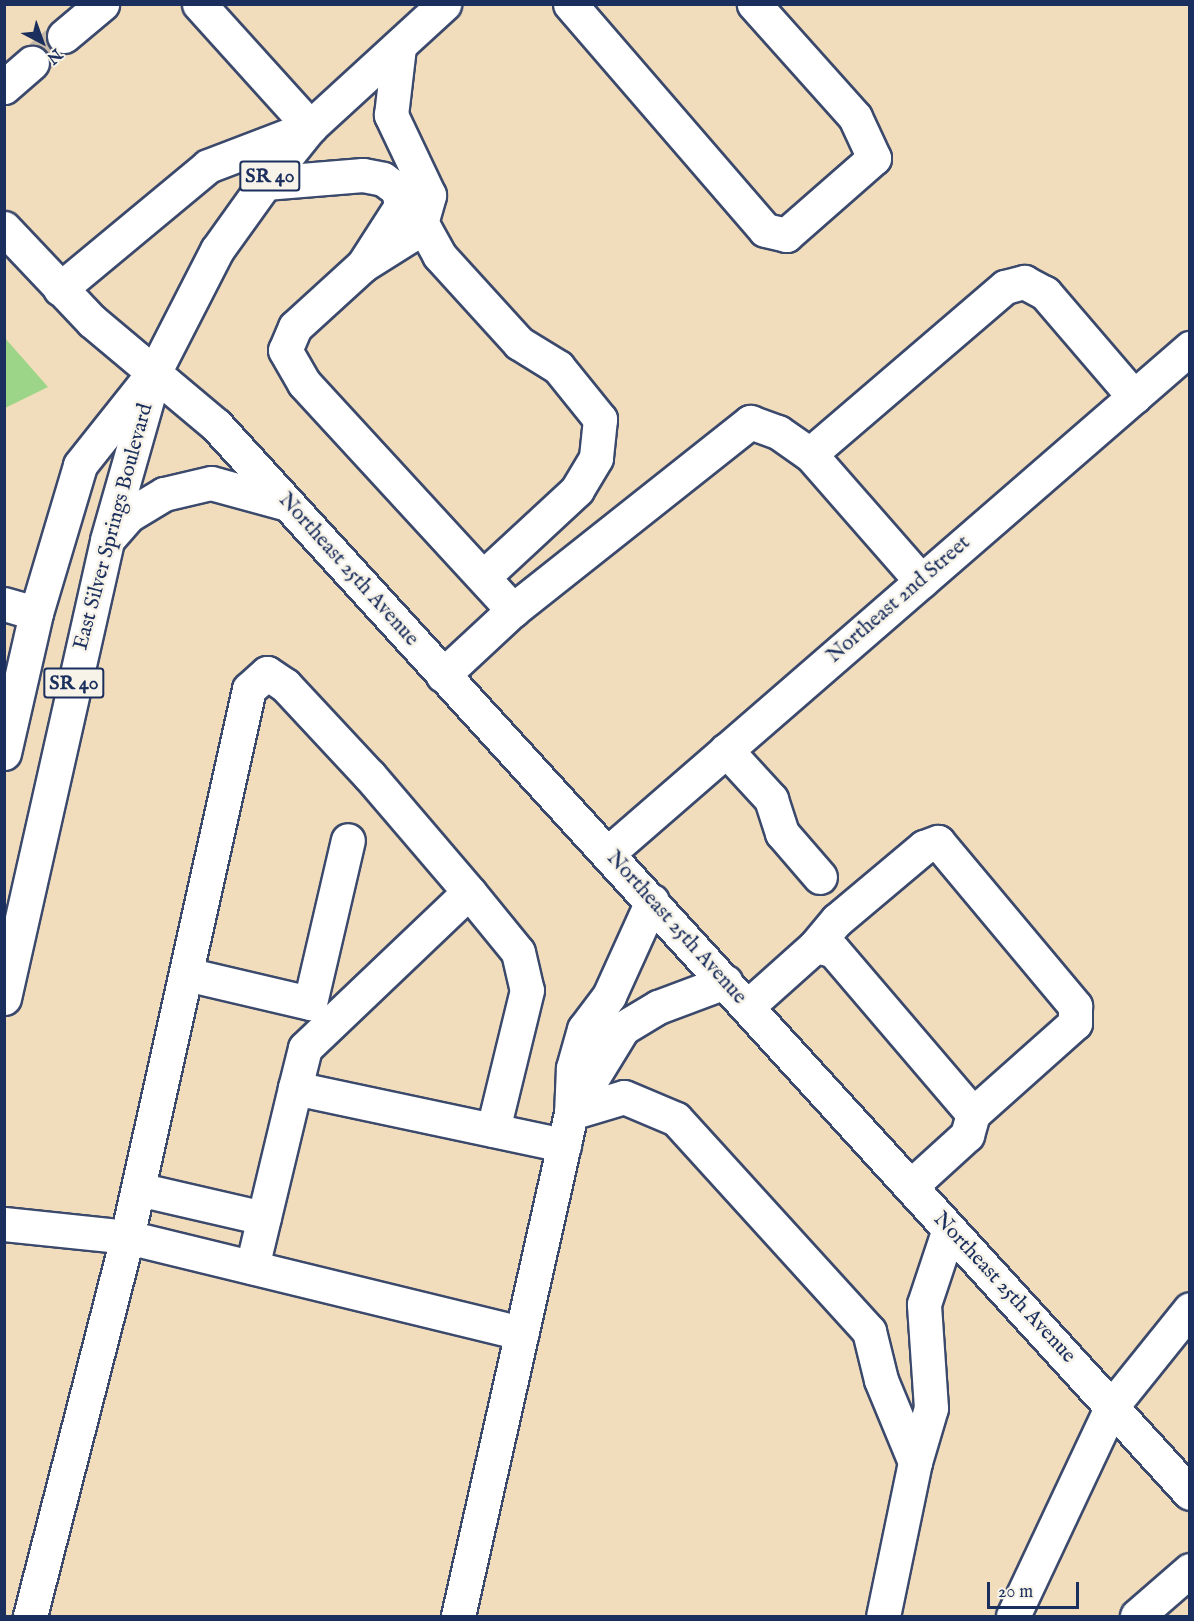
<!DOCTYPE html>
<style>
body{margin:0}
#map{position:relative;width:1194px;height:1621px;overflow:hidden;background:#f1dcbb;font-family:"IM FELL English",serif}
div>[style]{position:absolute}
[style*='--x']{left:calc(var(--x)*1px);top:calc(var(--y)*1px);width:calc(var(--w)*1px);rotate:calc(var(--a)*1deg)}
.green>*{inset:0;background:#9cd587}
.minor-tunnel>*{height:33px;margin-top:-16.5px;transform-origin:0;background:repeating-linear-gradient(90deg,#c6b9a8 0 33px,transparent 0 49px)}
.roads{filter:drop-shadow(2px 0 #3b496c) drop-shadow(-2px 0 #3b496c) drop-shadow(0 2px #3b496c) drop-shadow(0 -2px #3b496c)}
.minor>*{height:33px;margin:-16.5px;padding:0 16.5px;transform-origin:16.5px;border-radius:16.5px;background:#fff}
.major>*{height:33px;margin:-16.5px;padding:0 16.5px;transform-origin:16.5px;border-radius:16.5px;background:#fff}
span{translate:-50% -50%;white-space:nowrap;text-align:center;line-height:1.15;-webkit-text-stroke:5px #f7f3e8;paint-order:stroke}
.shield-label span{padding:2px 4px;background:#f7f3e8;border:2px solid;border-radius:4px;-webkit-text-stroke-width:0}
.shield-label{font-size:20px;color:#1b2f5e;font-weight:700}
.street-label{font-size:21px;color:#1b2f5e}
.frame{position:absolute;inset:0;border:6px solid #1b2f5e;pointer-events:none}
.north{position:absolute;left:12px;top:12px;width:60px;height:60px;-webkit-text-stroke:4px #f7f3e8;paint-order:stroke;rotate:139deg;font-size:16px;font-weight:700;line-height:24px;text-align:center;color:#1b2f5e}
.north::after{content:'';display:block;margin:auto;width:21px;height:27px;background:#1b2f5e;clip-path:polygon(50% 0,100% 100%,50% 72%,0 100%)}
.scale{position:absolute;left:987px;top:1582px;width:92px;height:27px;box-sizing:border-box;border:3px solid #1b2f5e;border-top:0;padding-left:8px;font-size:18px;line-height:21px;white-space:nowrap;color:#1b2f5e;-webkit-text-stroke:4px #f7f3e8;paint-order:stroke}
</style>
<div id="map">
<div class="green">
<i style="clip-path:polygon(4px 337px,48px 387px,5px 408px,4px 408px)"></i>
</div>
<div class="minor-tunnel">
<i style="--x:32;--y:63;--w:42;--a:-40.2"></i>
</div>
<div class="roads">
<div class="minor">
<i style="--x:199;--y:4;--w:166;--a:47.9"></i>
<i style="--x:570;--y:4;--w:298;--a:49.2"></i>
<i style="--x:765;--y:230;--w:22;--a:13"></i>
<i style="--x:786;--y:235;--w:117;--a:-41.2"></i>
<i style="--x:874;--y:158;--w:45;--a:-114.9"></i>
<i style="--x:855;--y:117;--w:152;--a:-131.8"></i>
<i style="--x:64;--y:36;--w:50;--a:-40.1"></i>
<i style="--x:4;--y:87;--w:37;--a:-41"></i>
<i style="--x:265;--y:183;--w:98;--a:-4.7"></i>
<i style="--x:363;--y:175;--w:20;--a:11"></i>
<i style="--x:383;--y:179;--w:19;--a:36"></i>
<i style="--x:398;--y:190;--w:16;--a:79"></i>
<i style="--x:401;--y:206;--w:70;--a:122.8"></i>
<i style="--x:363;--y:265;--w:54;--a:-32.2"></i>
<i style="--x:409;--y:236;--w:21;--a:-51"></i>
<i style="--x:422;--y:220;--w:26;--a:-74"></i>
<i style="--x:429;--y:195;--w:89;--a:-115.4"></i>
<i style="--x:391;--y:115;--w:68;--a:-83.3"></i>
<i style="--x:421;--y:222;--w:38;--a:61"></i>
<i style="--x:439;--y:255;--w:119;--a:47.7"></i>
<i style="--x:519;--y:343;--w:46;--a:31.6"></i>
<i style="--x:558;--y:367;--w:67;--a:51.1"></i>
<i style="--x:600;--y:419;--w:39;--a:96"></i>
<i style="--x:596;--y:458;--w:37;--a:121"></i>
<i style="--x:577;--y:490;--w:127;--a:137.2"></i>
<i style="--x:363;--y:265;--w:92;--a:137.6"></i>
<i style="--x:295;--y:327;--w:25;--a:113"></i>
<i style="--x:285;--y:350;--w:38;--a:60"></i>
<i style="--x:304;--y:383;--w:309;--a:47.4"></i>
<i style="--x:513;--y:610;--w:96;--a:137.1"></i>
<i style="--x:810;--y:454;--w:257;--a:-40.6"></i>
<i style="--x:1005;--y:287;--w:20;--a:-15"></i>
<i style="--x:1024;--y:282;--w:24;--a:28"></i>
<i style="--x:1045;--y:293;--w:137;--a:49.4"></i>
<i style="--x:4;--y:604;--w:33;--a:16"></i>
<i style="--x:513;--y:610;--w:303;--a:-38.4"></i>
<i style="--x:750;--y:422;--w:30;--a:20"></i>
<i style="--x:778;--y:432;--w:39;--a:35"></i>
<i style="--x:810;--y:454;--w:169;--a:48.8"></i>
<i style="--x:726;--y:750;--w:67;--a:47.4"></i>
<i style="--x:771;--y:799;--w:36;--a:72"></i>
<i style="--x:782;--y:833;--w:58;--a:49.2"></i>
<i style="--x:608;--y:853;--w:771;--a:-40.95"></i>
<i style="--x:652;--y:901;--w:104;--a:114.4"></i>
<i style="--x:609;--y:996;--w:41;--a:127.1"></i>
<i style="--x:584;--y:1029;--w:41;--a:105.8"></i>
<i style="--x:573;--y:1068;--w:45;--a:92.5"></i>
<i style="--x:571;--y:1113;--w:100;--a:-58.5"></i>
<i style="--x:623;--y:1028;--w:41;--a:-31"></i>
<i style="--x:658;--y:1007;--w:72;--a:-20.5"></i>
<i style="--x:815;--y:946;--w:34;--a:-50"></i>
<i style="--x:837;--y:920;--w:114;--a:-40"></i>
<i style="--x:924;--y:847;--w:15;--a:-20"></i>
<i style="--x:938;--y:842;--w:214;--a:50.1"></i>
<i style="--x:1075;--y:1006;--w:17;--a:90"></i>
<i style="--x:1075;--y:1023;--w:137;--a:138.3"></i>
<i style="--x:186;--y:974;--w:127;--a:13.2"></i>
<i style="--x:310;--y:1003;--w:167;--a:-76.9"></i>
<i style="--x:748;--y:1006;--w:90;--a:-41.8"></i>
<i style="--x:815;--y:946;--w:18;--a:13"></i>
<i style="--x:833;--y:950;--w:216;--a:49.5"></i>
<i style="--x:973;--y:1114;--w:22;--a:106"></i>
<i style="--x:967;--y:1135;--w:76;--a:137.7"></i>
<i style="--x:295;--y:1088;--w:41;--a:-76"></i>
<i style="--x:305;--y:1048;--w:226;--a:-43.6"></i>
<i style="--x:469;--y:892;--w:77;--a:50.8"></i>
<i style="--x:518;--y:952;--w:39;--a:77"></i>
<i style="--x:527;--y:990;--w:144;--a:103.7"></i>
<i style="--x:138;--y:1189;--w:129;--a:13"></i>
<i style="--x:4;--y:1224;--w:124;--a:6"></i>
<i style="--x:127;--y:1237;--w:561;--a:-77.45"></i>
<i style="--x:249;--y:689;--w:24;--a:-42"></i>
<i style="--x:267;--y:673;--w:22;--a:34"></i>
<i style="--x:285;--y:685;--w:125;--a:47"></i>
<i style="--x:370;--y:776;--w:153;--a:49.5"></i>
<i style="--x:252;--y:1267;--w:184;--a:-76.5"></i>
<i style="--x:295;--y:1088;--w:275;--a:12"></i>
<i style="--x:915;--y:1462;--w:56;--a:-73.5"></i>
<i style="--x:931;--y:1408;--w:104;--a:-93.9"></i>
<i style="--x:924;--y:1304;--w:79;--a:-71.6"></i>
<i style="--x:30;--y:1616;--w:391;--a:-75.6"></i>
<i style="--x:127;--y:1237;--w:406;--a:13.7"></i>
<i style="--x:458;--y:1616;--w:516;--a:-77.34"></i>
<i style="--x:571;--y:1113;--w:55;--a:-16.8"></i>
<i style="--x:624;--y:1097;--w:56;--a:22.9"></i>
<i style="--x:676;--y:1119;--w:287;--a:47.7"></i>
<i style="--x:869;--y:1331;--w:50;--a:76.2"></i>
<i style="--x:881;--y:1380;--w:89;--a:67.5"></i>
<i style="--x:915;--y:1462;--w:157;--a:101.7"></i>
<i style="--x:1013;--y:1616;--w:232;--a:-64.8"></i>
<i style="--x:1112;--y:1406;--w:124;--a:-51.2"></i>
<i style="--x:1137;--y:1616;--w:70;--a:-41"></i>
</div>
<div class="major">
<i style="--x:4;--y:228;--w:128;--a:46.6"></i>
<i style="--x:92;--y:321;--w:162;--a:40"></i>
<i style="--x:216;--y:425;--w:1445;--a:47.64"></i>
<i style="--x:60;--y:289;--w:192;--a:-39.7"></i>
<i style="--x:208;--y:166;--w:109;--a:-20.9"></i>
<i style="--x:108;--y:539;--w:32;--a:-49"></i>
<i style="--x:129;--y:515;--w:41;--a:-31"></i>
<i style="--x:164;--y:494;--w:48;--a:-13.2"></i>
<i style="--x:211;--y:483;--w:76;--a:15.3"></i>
<i style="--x:4;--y:753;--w:144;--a:-77.1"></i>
<i style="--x:36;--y:613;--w:154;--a:-73.4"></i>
<i style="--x:80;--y:465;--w:106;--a:-51.5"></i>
<i style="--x:4;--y:998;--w:469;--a:-77.3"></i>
<i style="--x:107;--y:540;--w:176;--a:-74.1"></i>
<i style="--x:155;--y:371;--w:136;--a:-62.9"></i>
<i style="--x:217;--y:250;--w:82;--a:-54.4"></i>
<i style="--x:265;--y:183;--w:72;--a:-51.2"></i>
<i style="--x:310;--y:127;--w:182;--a:-42.5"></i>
</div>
</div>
<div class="shield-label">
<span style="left:270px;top:176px">SR 40</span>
<span style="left:74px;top:683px">SR 40</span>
</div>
<div class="street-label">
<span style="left:114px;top:527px;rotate:-75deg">East Silver Springs Boulevard</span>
<span style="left:348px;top:570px;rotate:48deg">Northeast 25th Avenue</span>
<span style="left:899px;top:600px;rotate:-41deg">Northeast 2nd Street</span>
<span style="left:676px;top:928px;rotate:48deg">Northeast 25th Avenue</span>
<span style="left:1004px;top:1288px;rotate:47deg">Northeast 25th Avenue</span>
</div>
<div class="frame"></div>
<div class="north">N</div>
<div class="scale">20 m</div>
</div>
